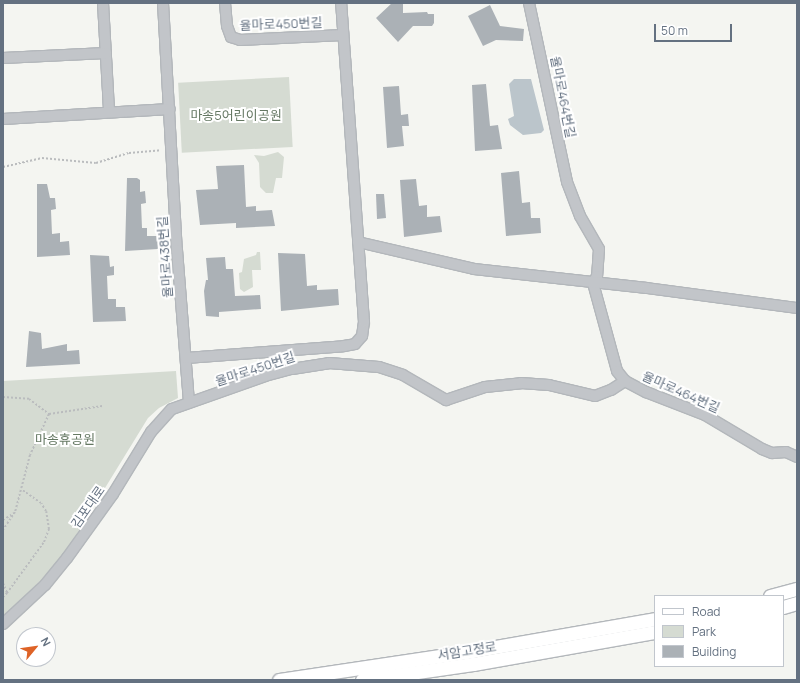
<!DOCTYPE html>
<meta charset="utf-8">
<style>
body{margin:0}
#map{position:relative;width:800px;height:683px;overflow:hidden;background:#f4f5f1;font-family:Manrope,"Noto Sans KR",sans-serif}
div>[style]{position:absolute}
[style*='--x']{left:calc(var(--x)*1px);top:calc(var(--y)*1px);width:calc(var(--w)*1px);rotate:calc(var(--a)*1deg)}
.green>*{inset:0;background:#d5dbd2;transform-origin:0 0}
.water>*{inset:0;background:#bbc5cb}
.building>*{inset:0;background:#abb1b6}
.path>*{height:2px;margin-top:-1px;transform-origin:0;background:repeating-linear-gradient(90deg,#babcbe 0 2px,transparent 0 4px)}
.roads{filter:drop-shadow(1px 0 #b3b7bb) drop-shadow(-1px 0 #b3b7bb) drop-shadow(0 1px #b3b7bb) drop-shadow(0 -1px #b3b7bb)}
.minor>*{height:10px;margin:-5px;padding:0 5px;transform-origin:5px;border-radius:5px;background:#c2c5c9}
.major>*{height:13px;margin:-6.5px;padding:0 6.5px;transform-origin:6.5px;border-radius:6.5px;background:#fff}
span{translate:-50% -50%;white-space:nowrap;text-align:center;line-height:1.15;-webkit-text-stroke:4px #fff;paint-order:stroke}
.street-label{font-size:13px;color:#647181}
.park-label{font-size:13px;color:#657863}
.frame{position:absolute;inset:0;border:4px solid #647181;pointer-events:none}
.legend{position:absolute;left:654px;top:595px;width:130px;height:72px;box-sizing:border-box;background:#fff;border:1px solid #c1c6cd;margin:0;padding:5px 7px;list-style:none;font-size:12px;color:#647181}
.legend li{display:flex;align-items:center;gap:8px;height:20px}
.legend b{width:20px;border:1px solid #c1c6cd}
.north{position:absolute;left:16px;top:627px;width:40px;height:40px;box-sizing:border-box;background:#fff;border:1px solid #c1c6cd;border-radius:50%;rotate:61deg;font-size:11px;font-weight:700;line-height:16px;text-align:center;color:#647181}
.north::after{content:'';display:block;margin:auto;width:14px;height:18px;background:#de6327;clip-path:polygon(50% 0,100% 100%,50% 72%,0 100%)}
.scale{position:absolute;left:654px;top:24px;width:78px;height:18px;box-sizing:border-box;border:2px solid #647181;border-top:0;padding-left:5px;font-size:12px;line-height:14px;white-space:nowrap;color:#647181;-webkit-text-stroke:3px #fff;paint-order:stroke}
</style>
<div id="map">
<div class="green">
<i style="left:289px;top:77px;width:70px;height:111px;rotate:87deg"></i>
<i style="clip-path:polygon(278px 152px,284px 157px,282px 178px,276px 178px,273px 193px,266px 193px,260px 187px,259px 163px,254px 155px,264px 156px)"></i>
<i style="clip-path:polygon(257px 252px,260px 252px,261px 270px,252px 270px,253px 287px,244px 292px,240px 289px,239px 273px,242px 272px,244px 259px,256px 255px)"></i>
<i style="clip-path:polygon(176px 371px,178px 398px,159px 408px,148px 418px,70px 545px,46px 575px,3px 617px,3px 381px)"></i>
</div>
<div class="water">
<i style="clip-path:polygon(514px 79px,531px 79px,544px 130px,541px 133px,523px 135px,510px 125px,508px 119px,514px 116px,509px 84px)"></i>
</div>
<div class="building">
<i style="clip-path:polygon(392px 3px,403px 3px,403px 13px,427px 12px,428px 14px,434px 14px,434px 23px,432px 26px,413px 26px,398px 42px,376px 18px)"></i>
<i style="clip-path:polygon(490px 5px,500px 26px,524px 29px,523px 41px,496px 40px,483px 46px,468px 16px)"></i>
<i style="clip-path:polygon(486px 84px,490px 126px,498px 125px,502px 149px,475px 151px,472px 85px)"></i>
<i style="clip-path:polygon(399px 86px,401px 115px,408px 114px,409px 126px,402px 126px,404px 146px,387px 148px,383px 87px)"></i>
<i style="clip-path:polygon(244px 165px,246px 207px,256px 206px,256px 211px,272px 210px,275px 226px,236px 228px,236px 223px,200px 225px,196px 190px,218px 189px,216px 166px)"></i>
<i style="clip-path:polygon(519px 171px,522px 203px,530px 202px,531px 218px,540px 218px,541px 233px,506px 236px,501px 173px)"></i>
<i style="clip-path:polygon(127px 178px,137px 178px,140px 180px,140px 192px,145px 191px,146px 203px,141px 204px,142px 228px,147px 228px,147px 236px,157px 236px,158px 249px,125px 251px)"></i>
<i style="clip-path:polygon(416px 179px,419px 206px,427px 205px,427px 217px,440px 216px,442px 232px,404px 237px,400px 180px)"></i>
<i style="clip-path:polygon(37px 184px,47px 184px,50px 198px,55px 198px,56px 209px,51px 210px,52px 234px,60px 233px,60px 242px,69px 241px,70px 255px,37px 257px)"></i>
<i style="clip-path:polygon(376px 194px,384px 194px,386px 218px,377px 219px)"></i>
<i style="clip-path:polygon(278px 253px,305px 254px,307px 286px,317px 285px,317px 290px,338px 289px,339px 305px,281px 311px)"></i>
<i style="clip-path:polygon(90px 255px,109px 256px,110px 267px,114px 266px,114px 275px,107px 276px,108px 299px,116px 299px,116px 307px,125px 307px,126px 321px,93px 322px)"></i>
<i style="clip-path:polygon(225px 257px,226px 269px,233px 269px,235px 296px,260px 295px,261px 309px,219px 312px,219px 317px,206px 316px,204px 291px,206px 280px,208px 280px,206px 258px)"></i>
<i style="clip-path:polygon(29px 331px,41px 333px,42px 349px,67px 344px,67px 351px,79px 350px,80px 364px,26px 367px)"></i>
</div>
<div class="path">
<i style="--x:3;--y:167;--w:40;--a:-13"></i>
<i style="--x:42;--y:158;--w:54;--a:5.3"></i>
<i style="--x:96;--y:163;--w:34;--a:-17"></i>
<i style="--x:129;--y:153;--w:32;--a:-5"></i>
<i style="--x:3;--y:397;--w:26;--a:4"></i>
<i style="--x:29;--y:399;--w:25;--a:37"></i>
<i style="--x:49;--y:414;--w:45;--a:114.9"></i>
<i style="--x:30;--y:455;--w:59;--a:104.7"></i>
<i style="--x:15;--y:512;--w:22;--a:124"></i>
<i style="--x:49;--y:414;--w:54;--a:-8.6"></i>
<i style="--x:3;--y:520;--w:13;--a:-32"></i>
<i style="--x:3;--y:583;--w:11;--a:68"></i>
<i style="--x:7;--y:593;--w:63;--a:-54"></i>
<i style="--x:44;--y:542;--w:14;--a:-69"></i>
<i style="--x:49;--y:529;--w:18;--a:-99"></i>
<i style="--x:46;--y:511;--w:9;--a:-122"></i>
<i style="--x:41;--y:503;--w:24;--a:-145"></i>
<i style="--x:3;--y:597;--w:6;--a:-45"></i>
</div>
<div class="roads">
<div class="minor">
<i style="--x:103;--y:3;--w:108;--a:86.8"></i>
<i style="--x:163;--y:3;--w:247;--a:86.8"></i>
<i style="--x:177;--y:250;--w:153;--a:85.5"></i>
<i style="--x:225;--y:3;--w:23;--a:85"></i>
<i style="--x:227;--y:26;--w:12;--a:70"></i>
<i style="--x:231;--y:37;--w:9;--a:18"></i>
<i style="--x:240;--y:40;--w:103;--a:-2.8"></i>
<i style="--x:529;--y:3;--w:183;--a:78"></i>
<i style="--x:567;--y:182;--w:36;--a:69"></i>
<i style="--x:580;--y:216;--w:38;--a:60"></i>
<i style="--x:599;--y:249;--w:27;--a:94"></i>
<i style="--x:597;--y:276;--w:8;--a:120"></i>
<i style="--x:593;--y:283;--w:91;--a:74.7"></i>
<i style="--x:617;--y:371;--w:13;--a:51"></i>
<i style="--x:625;--y:381;--w:24;--a:28"></i>
<i style="--x:646;--y:392;--w:63;--a:21.3"></i>
<i style="--x:705;--y:415;--w:66;--a:30.8"></i>
<i style="--x:762;--y:449;--w:11;--a:22"></i>
<i style="--x:772;--y:453;--w:14;--a:-4"></i>
<i style="--x:786;--y:452;--w:12;--a:24"></i>
<i style="--x:3;--y:58;--w:103;--a:-2.8"></i>
<i style="--x:3;--y:119;--w:167;--a:-3.4"></i>
<i style="--x:358;--y:242;--w:119;--a:13.1"></i>
<i style="--x:474;--y:269;--w:174;--a:6.3"></i>
<i style="--x:647;--y:288;--w:151;--a:7.6"></i>
<i style="--x:186;--y:358;--w:158;--a:-4.3"></i>
<i style="--x:344;--y:346;--w:11;--a:-10"></i>
<i style="--x:355;--y:344;--w:11;--a:-49"></i>
<i style="--x:362;--y:336;--w:14;--a:-82"></i>
<i style="--x:364;--y:322;--w:320;--a:-94.1"></i>
<i style="--x:3;--y:624;--w:57;--a:-42.9"></i>
<i style="--x:45;--y:585;--w:35;--a:-51"></i>
<i style="--x:67;--y:558;--w:79;--a:-54.3"></i>
<i style="--x:113;--y:494;--w:73;--a:-58.5"></i>
<i style="--x:151;--y:432;--w:31;--a:-48"></i>
<i style="--x:172;--y:409;--w:99;--a:-19.5"></i>
<i style="--x:265;--y:376;--w:28;--a:-15"></i>
<i style="--x:292;--y:369;--w:37;--a:-9"></i>
<i style="--x:329;--y:363;--w:50;--a:4.6"></i>
<i style="--x:379;--y:367;--w:25;--a:18"></i>
<i style="--x:403;--y:375;--w:50;--a:30.2"></i>
<i style="--x:446;--y:400;--w:41;--a:-18.4"></i>
<i style="--x:485;--y:387;--w:36;--a:-6"></i>
<i style="--x:521;--y:383;--w:28;--a:4"></i>
<i style="--x:549;--y:385;--w:47;--a:13.4"></i>
<i style="--x:595;--y:396;--w:17;--a:-21"></i>
<i style="--x:611;--y:390;--w:17;--a:-33"></i>
</div>
<div class="major">
<i style="--x:770;--y:596;--w:28;--a:-15"></i>
<i style="--x:783;--y:607;--w:15;--a:-16"></i>
<i style="--x:279;--y:680;--w:195;--a:-8.5"></i>
<i style="--x:472;--y:651;--w:186;--a:-9.9"></i>
<i style="--x:362;--y:680;--w:112;--a:-8.2"></i>
<i style="--x:473;--y:664;--w:185;--a:-10"></i>
</div>
</div>
<div class="street-label">
<span style="left:281px;top:24px;rotate:-2deg">율마로450번길</span>
<span style="left:563px;top:97px;rotate:79deg">율마로464번길</span>
<span style="left:165px;top:257px;rotate:-94deg">율마로438번길</span>
<span style="left:255px;top:369px;rotate:-18deg">율마로450번길</span>
<span style="left:681px;top:392px;rotate:24deg">율마로464번길</span>
<span style="left:88px;top:507px;rotate:-55deg">김포대로</span>
<span style="left:467px;top:651px;rotate:-9deg">서암고정로</span>
</div>
<div class="park-label">
<span style="left:236px;top:115px">마송5어린이공원</span>
<span style="left:65px;top:439px">마송휴공원</span>
</div>
<div class="frame"></div>
<ul class="legend">
<li><b style="height:5px;background:#fff"></b>Road</li>
<li><b style="height:11px;background:#d5dbd2"></b>Park</li>
<li><b style="height:11px;background:#abb1b6"></b>Building</li>
</ul>
<div class="north">N</div>
<div class="scale">50 m</div>
</div>
